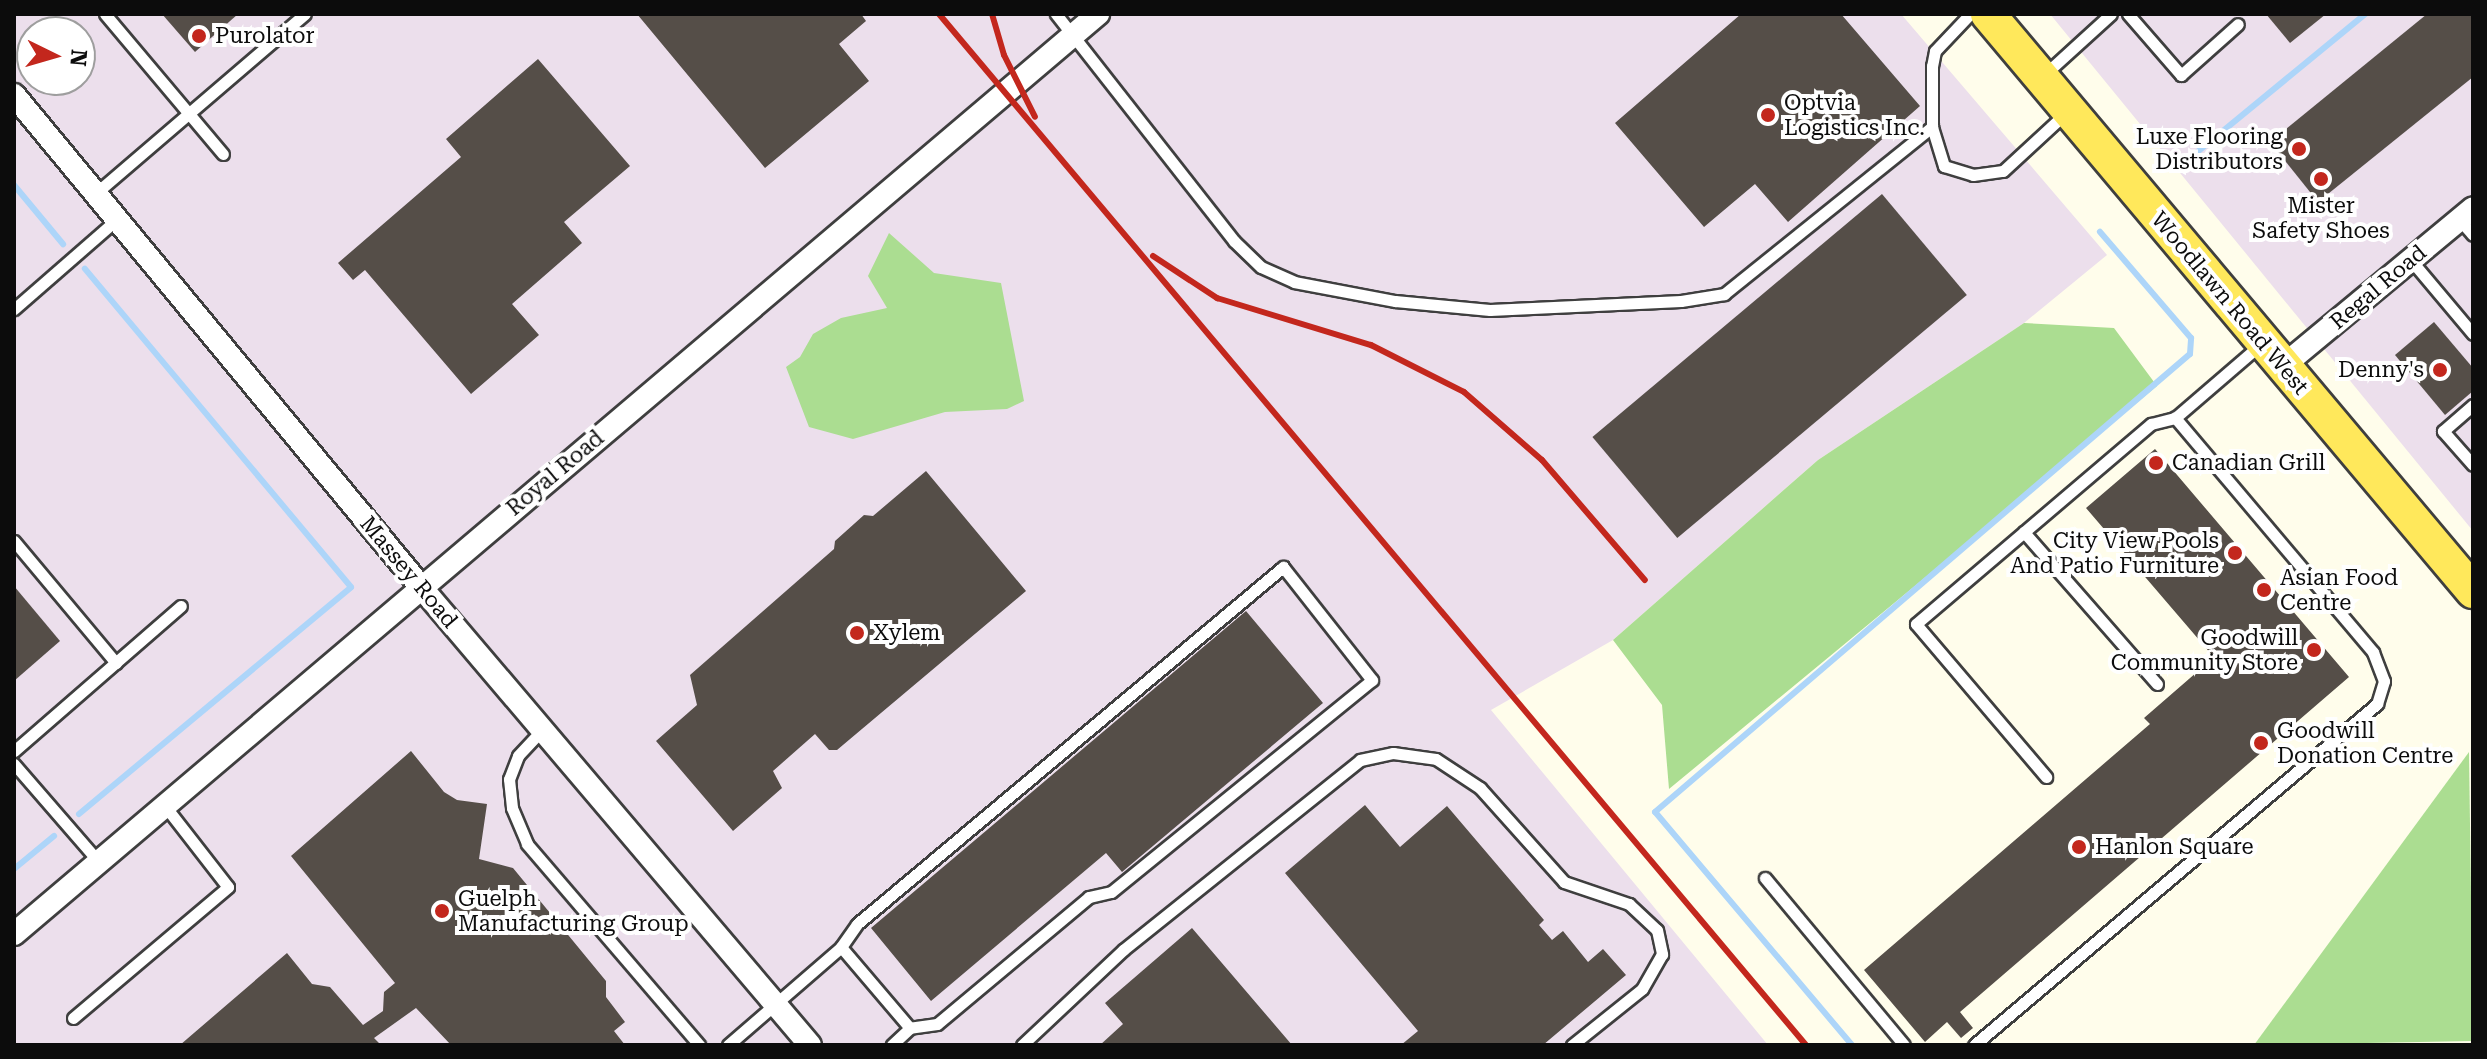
<!DOCTYPE html>
<style>
body{margin:0}
#map{position:relative;width:2487px;height:1059px;overflow:hidden;background:#fffdeb;font-family:"Roboto Serif",serif}
div>[style]{position:absolute}
[style*='--x']{left:calc(var(--x)*1px);top:calc(var(--y)*1px);width:calc(var(--w)*1px);rotate:calc(var(--a)*1deg)}
.industrial>*{inset:0;background:#ecdfec}
.forest>*{inset:0;background:#abdd91}
.stream>*{height:6px;margin:-3px;padding:0 3px;transform-origin:3px;border-radius:3px;background:#add5f9}
.building>*{inset:0;background:#554e48;transform-origin:0 0}
.roads{filter:drop-shadow(2px 0 #3f3f3f) drop-shadow(-2px 0 #3f3f3f) drop-shadow(0 2px #3f3f3f) drop-shadow(0 -2px #3f3f3f)}
.service>*{height:11px;margin:-5.5px;padding:0 5.5px;transform-origin:5.5px;border-radius:5.5px;background:#fff}
.minor>*{height:22px;margin:-11px;padding:0 11px;transform-origin:11px;border-radius:11px;background:#fff}
.primary>*{height:34px;margin:-17px;padding:0 17px;transform-origin:17px;border-radius:17px;background:#ffe85b}
.rail>*{height:6px;margin:-3px;padding:0 3px;transform-origin:3px;border-radius:3px;background:#c3271d}
.dots>*{width:22px;height:22px;translate:-50% -50%;box-sizing:border-box;border:4px solid #fff;border-radius:50%}
span{translate:-50% -50%;white-space:nowrap;text-align:center;line-height:1.15;-webkit-text-stroke:8px #fff;paint-order:stroke}
.poi-label{font-size:22px;color:#0c0c0c}
.left{translate:0 -50%;text-align:left}
.right{translate:-100% -50%;text-align:right}
.street-label{font-size:22px;color:#0c0c0c}
.frame{position:absolute;inset:0;border:16px solid #0c0c0c;pointer-events:none}
.north{position:absolute;left:16px;top:16px;width:80px;height:80px;box-sizing:border-box;background:#fff;border:2px solid #9e9e9e;border-radius:50%;rotate:95deg;font-size:22px;font-weight:700;line-height:32px;text-align:center;color:#0c0c0c}
.north::after{content:'';display:block;margin:auto;width:28px;height:36px;background:#c3271d;clip-path:polygon(50% 0,100% 100%,50% 72%,0 100%)}
</style>
<div id="map">
<div class="industrial">
<i style="clip-path:polygon(evenodd,14px 14px,1901px 14px,2107px 255px,2024px 323px,1818px 460px,1613px 640px,1491px 710px,1768px 1045px,14px 1045px,14px 14px,32px 32px,80px 32px,80px 80px,32px 80px,32px 32px)"></i>
<i style="clip-path:polygon(2050px 14px,2473px 14px,2473px 531px)"></i>
</div>
<div class="forest">
<i style="clip-path:polygon(889px 233px,934px 273px,1001px 283px,1024px 401px,1007px 409px,945px 412px,853px 439px,809px 427px,786px 367px,800px 357px,813px 334px,841px 318px,887px 308px,868px 276px)"></i>
<i style="clip-path:polygon(2024px 323px,2114px 328px,2157px 386px,1669px 789px,1662px 705px,1613px 640px,1818px 460px)"></i>
<i style="clip-path:polygon(2469px 752px,2473px 1041px,2254px 1045px)"></i>
</div>
<div class="stream">
<i style="--x:2190;--y:158;--w:227;--a:-39.4"></i>
<i style="--x:14;--y:185;--w:77;--a:50.3"></i>
<i style="--x:79;--y:814;--w:354;--a:-39.8"></i>
<i style="--x:351;--y:587;--w:415;--a:-129.9"></i>
<i style="--x:14;--y:869;--w:52;--a:-39.5"></i>
<i style="--x:1852;--y:1045;--w:305;--a:-130.2"></i>
<i style="--x:1655;--y:812;--w:704;--a:-40.57"></i>
<i style="--x:2190;--y:354;--w:16;--a:-86"></i>
<i style="--x:2191;--y:338;--w:140;--a:-130.6"></i>
</div>
<div class="building">
<i style="clip-path:polygon(162px 14px,238px 14px,195px 52px)"></i>
<i style="clip-path:polygon(637px 14px,861px 14px,866px 21px,839px 44px,869px 81px,765px 168px)"></i>
<i style="clip-path:polygon(1741px 14px,1841px 14px,1920px 106px,1788px 222px,1755px 184px,1704px 227px,1615px 123px)"></i>
<i style="clip-path:polygon(2266px 14px,2326px 14px,2290px 43px)"></i>
<i style="clip-path:polygon(2427px 14px,2473px 14px,2473px 77px,2318px 202px,2270px 142px)"></i>
<i style="clip-path:polygon(538px 59px,630px 166px,564px 222px,582px 243px,512px 304px,539px 335px,471px 394px,365px 270px,353px 280px,338px 263px,461px 157px,446px 139px)"></i>
<i style="left:1882px;top:194px;width:132px;height:378px;rotate:50deg"></i>
<i style="clip-path:polygon(2434px 322px,2473px 368px,2473px 391px,2445px 415px,2395px 355px)"></i>
<i style="clip-path:polygon(2155px 449px,2349px 677px,1960px 1012px,1973px 1028px,1961px 1038px,1947px 1022px,1925px 1042px,1864px 970px,2150px 724px,2144px 718px,2197px 672px,2205px 673px,2218px 662px,2086px 508px)"></i>
<i style="clip-path:polygon(926px 471px,1026px 591px,837px 750px,829px 750px,815px 734px,773px 771px,782px 788px,733px 831px,656px 741px,697px 705px,690px 675px,834px 549px,835px 541px,864px 515px,873px 516px)"></i>
<i style="clip-path:polygon(14px 586px,60px 641px,14px 681px)"></i>
<i style="clip-path:polygon(1246px 611px,1323px 703px,1122px 872px,1106px 853px,931px 1001px,871px 928px)"></i>
<i style="clip-path:polygon(411px 751px,444px 792px,457px 800px,487px 804px,479px 859px,513px 868px,606px 981px,606px 997px,625px 1022px,614px 1031px,625px 1045px,451px 1045px,416px 1008px,374px 1038px,381px 1045px,180px 1045px,287px 953px,312px 984px,330px 987px,363px 1025px,383px 1011px,384px 992px,395px 983px,291px 856px)"></i>
<i style="clip-path:polygon(1365px 805px,1400px 847px,1447px 806px,1544px 920px,1539px 925px,1552px 940px,1563px 931px,1588px 962px,1603px 949px,1626px 975px,1543px 1045px,1401px 1045px,1418px 1031px,1285px 873px)"></i>
<i style="clip-path:polygon(1192px 928px,1292px 1045px,1100px 1045px,1123px 1024px,1105px 1003px)"></i>
</div>
<div class="roads">
<div class="service">
<i style="--x:105;--y:14;--w:183;--a:49.9"></i>
<i style="--x:1056;--y:14;--w:288;--a:51.9"></i>
<i style="--x:1234;--y:241;--w:37;--a:44"></i>
<i style="--x:1261;--y:267;--w:36;--a:24"></i>
<i style="--x:1294;--y:282;--w:103;--a:10.7"></i>
<i style="--x:1395;--y:301;--w:95;--a:5.4"></i>
<i style="--x:1490;--y:310;--w:191;--a:-2.7"></i>
<i style="--x:1681;--y:301;--w:44;--a:-9.2"></i>
<i style="--x:1724;--y:294;--w:267;--a:-38.8"></i>
<i style="--x:1970;--y:14;--w:51;--a:133.4"></i>
<i style="--x:1935;--y:51;--w:15;--a:101"></i>
<i style="--x:1932;--y:66;--w:61;--a:90"></i>
<i style="--x:1932;--y:127;--w:41;--a:72.9"></i>
<i style="--x:1944;--y:166;--w:30;--a:17"></i>
<i style="--x:1973;--y:175;--w:30;--a:-8"></i>
<i style="--x:2003;--y:171;--w:87;--a:-42.7"></i>
<i style="--x:2128;--y:14;--w:81;--a:49"></i>
<i style="--x:2181;--y:75;--w:76;--a:-41.8"></i>
<i style="--x:2045;--y:74;--w:89;--a:-42.3"></i>
<i style="--x:96;--y:193;--w:275;--a:-40.6"></i>
<i style="--x:2459;--y:219;--w:21;--a:49"></i>
<i style="--x:2410;--y:259;--w:98;--a:50"></i>
<i style="--x:14;--y:309;--w:137;--a:-41.1"></i>
<i style="--x:2473;--y:405;--w:40;--a:139"></i>
<i style="--x:2443;--y:431;--w:45;--a:48.6"></i>
<i style="--x:2024;--y:532;--w:142;--a:139.6"></i>
<i style="--x:1916;--y:624;--w:201;--a:49.6"></i>
<i style="--x:14;--y:541;--w:159;--a:50.1"></i>
<i style="--x:2157;--y:684;--w:202;--a:-131.2"></i>
<i style="--x:2024;--y:532;--w:167;--a:-40.4"></i>
<i style="--x:2151;--y:424;--w:25;--a:-14"></i>
<i style="--x:2175;--y:418;--w:112;--a:-40.7"></i>
<i style="--x:542;--y:730;--w:35;--a:133"></i>
<i style="--x:518;--y:756;--w:25;--a:111"></i>
<i style="--x:509;--y:779;--w:29;--a:84"></i>
<i style="--x:512;--y:808;--w:39;--a:67"></i>
<i style="--x:527;--y:844;--w:265;--a:49.4"></i>
<i style="--x:14;--y:751;--w:221;--a:-41"></i>
<i style="--x:14;--y:764;--w:128;--a:49.1"></i>
<i style="--x:1765;--y:878;--w:217;--a:50.2"></i>
<i style="--x:841;--y:947;--w:28;--a:-55"></i>
<i style="--x:857;--y:924;--w:556;--a:-39.96"></i>
<i style="--x:1283;--y:567;--w:144;--a:51.8"></i>
<i style="--x:1372;--y:680;--w:336;--a:140.9"></i>
<i style="--x:1111;--y:892;--w:23;--a:167"></i>
<i style="--x:1089;--y:897;--w:198;--a:140.1"></i>
<i style="--x:937;--y:1024;--w:27;--a:172"></i>
<i style="--x:73;--y:1018;--w:203;--a:-40.2"></i>
<i style="--x:228;--y:887;--w:103;--a:-127.9"></i>
<i style="--x:728;--y:1045;--w:150;--a:-40.9"></i>
<i style="--x:841;--y:947;--w:106;--a:49.6"></i>
<i style="--x:910;--y:1028;--w:25;--a:137"></i>
<i style="--x:1022;--y:1045;--w:139;--a:-43.2"></i>
<i style="--x:1123;--y:950;--w:304;--a:-38.7"></i>
<i style="--x:1360;--y:760;--w:34;--a:-12"></i>
<i style="--x:1393;--y:753;--w:43;--a:7.9"></i>
<i style="--x:1436;--y:759;--w:53;--a:33.4"></i>
<i style="--x:1480;--y:788;--w:126;--a:48.2"></i>
<i style="--x:1564;--y:882;--w:69;--a:18.7"></i>
<i style="--x:1629;--y:904;--w:38;--a:43"></i>
<i style="--x:1657;--y:930;--w:25;--a:78"></i>
<i style="--x:1662;--y:954;--w:40;--a:119.7"></i>
<i style="--x:1642;--y:989;--w:90;--a:141.3"></i>
<i style="--x:1974;--y:1045;--w:528;--a:-40.24"></i>
<i style="--x:2377;--y:704;--w:24;--a:-73"></i>
<i style="--x:2384;--y:681;--w:31;--a:-111"></i>
<i style="--x:2373;--y:652;--w:307;--a:-130.2"></i>
</div>
<div class="minor">
<i style="--x:14;--y:95;--w:639;--a:50.4"></i>
<i style="--x:421;--y:587;--w:601;--a:49.66"></i>
<i style="--x:2283;--y:366;--w:247;--a:-39.7"></i>
<i style="--x:14;--y:934;--w:1422;--a:-40.32"></i>
</div>
<div class="primary">
<i style="--x:1988;--y:14;--w:754;--a:49.95"></i>
</div>
</div>
<div class="rail">
<i style="--x:939;--y:14;--w:1347;--a:49.94"></i>
<i style="--x:992;--y:14;--w:43;--a:73.7"></i>
<i style="--x:1004;--y:55;--w:69;--a:63.4"></i>
<i style="--x:1153;--y:256;--w:77;--a:33.3"></i>
<i style="--x:1217;--y:298;--w:161;--a:17"></i>
<i style="--x:1371;--y:345;--w:104;--a:26.8"></i>
<i style="--x:1464;--y:392;--w:103;--a:41.1"></i>
<i style="--x:1542;--y:460;--w:158;--a:49.4"></i>
</div>
<div class="dots">
<i style="left:199px;top:36px;background:#c3271d"></i>
<i style="left:1768px;top:115px;background:#c3271d"></i>
<i style="left:2299px;top:149px;background:#c3271d"></i>
<i style="left:2321px;top:179px;background:#c3271d"></i>
<i style="left:2440px;top:370px;background:#c3271d"></i>
<i style="left:2156px;top:463px;background:#c3271d"></i>
<i style="left:2235px;top:553px;background:#c3271d"></i>
<i style="left:2264px;top:590px;background:#c3271d"></i>
<i style="left:857px;top:633px;background:#c3271d"></i>
<i style="left:2314px;top:650px;background:#c3271d"></i>
<i style="left:2261px;top:743px;background:#c3271d"></i>
<i style="left:2079px;top:847px;background:#c3271d"></i>
<i style="left:442px;top:911px;background:#c3271d"></i>
</div>
<div class="poi-label">
<span class="left" style="left:215px;top:36px">Purolator</span>
<span class="left" style="left:1784px;top:115px">Optvia<br>Logistics Inc.</span>
<span class="right" style="left:2283px;top:149px">Luxe Flooring<br>Distributors</span>
<span style="left:2321px;top:218px">Mister<br>Safety Shoes</span>
<span class="right" style="left:2424px;top:370px">Denny's</span>
<span class="left" style="left:2172px;top:463px">Canadian Grill</span>
<span class="right" style="left:2219px;top:553px">City View Pools<br>And Patio Furniture</span>
<span class="left" style="left:2280px;top:590px">Asian Food<br>Centre</span>
<span class="left" style="left:873px;top:633px">Xylem</span>
<span class="right" style="left:2298px;top:650px">Goodwill<br>Community Store</span>
<span class="left" style="left:2277px;top:743px">Goodwill<br>Donation Centre</span>
<span class="left" style="left:2095px;top:847px">Hanlon Square</span>
<span class="left" style="left:458px;top:911px">Guelph<br>Manufacturing Group</span>
</div>
<div class="street-label">
<span style="left:2378px;top:287px;rotate:-40deg">Regal Road</span>
<span style="left:2230px;top:303px;rotate:50deg">Woodlawn Road West</span>
<span style="left:555px;top:473px;rotate:-40deg">Royal Road</span>
<span style="left:409px;top:572px;rotate:50deg">Massey Road</span>
</div>
<div class="frame"></div>
<div class="north">N</div>
</div>
